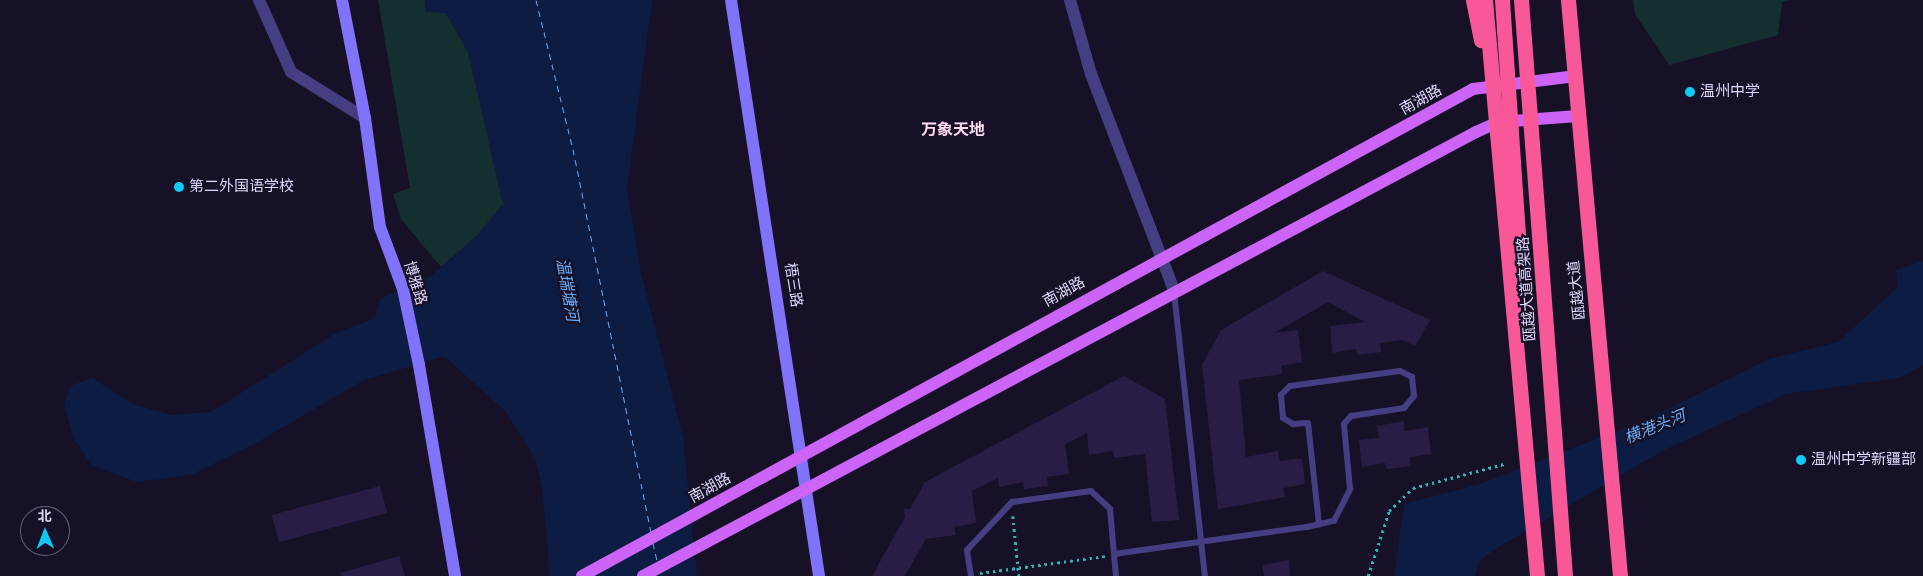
<!DOCTYPE html>
<meta charset="utf-8">
<style>
body{margin:0}
#map{position:relative;width:1923px;height:576px;overflow:hidden;background:#161126;font-family:Rubik,"Noto Sans SC",sans-serif}
div>[style]{position:absolute}
[style*='--x']{left:calc(var(--x)*1px);top:calc(var(--y)*1px);width:calc(var(--w)*1px);rotate:calc(var(--a)*1deg)}
.green>*{inset:0;background:#142f30}
.water>*{inset:0;background:#0d1c43}
.ferry>*{height:1px;margin-top:-0.5px;transform-origin:0;background:repeating-linear-gradient(90deg,#6aacf8 0 6px,transparent 0 11px)}
.building>*{inset:0;background:#291d46;transform-origin:0 0}
.path>*{height:2.5px;margin-top:-1.25px;transform-origin:0;background:repeating-linear-gradient(90deg,#35b2b4 0 2.5px,transparent 0 6.5px)}
.lane>*{height:6px;margin:-3px;padding:0 3px;transform-origin:3px;border-radius:3px;background:#463e83}
.street>*{height:12px;margin:-6px;padding:0 6px;transform-origin:6px;border-radius:6px;background:#463e83}
.secondary>*{height:12px;margin:-6px;padding:0 6px;transform-origin:6px;border-radius:6px;background:#8173f9}
.primary>*{height:12px;margin:-6px;padding:0 6px;transform-origin:6px;border-radius:6px;background:#cc64f8}
.highway>*{height:15px;margin:-7.5px;padding:0 7.5px;transform-origin:7.5px;border-radius:7.5px;background:#f85898}
.dots>*{width:14px;height:14px;translate:-50% -50%;box-sizing:border-box;border:2px solid #161126;border-radius:50%}
span{translate:-50% -50%;white-space:nowrap;text-align:center;line-height:1.15;-webkit-text-stroke:4.5px #161126;paint-order:stroke}
.poi-label{font-size:15px;color:#dfd8fd}
.left{translate:0 -50%;text-align:left}
.street-label{font-size:15px;color:#dfd8fd}
.neighbourhood-label{font-size:16px;color:#fdd9ee;font-weight:700}
.water-label{font-size:16px;color:#6aacf8;font-style:italic}
.north{position:absolute;left:20px;top:506px;width:50px;height:50px;box-sizing:border-box;background:#161126;border:1px solid #66617c;border-radius:50%;rotate:359deg;font-size:14px;font-weight:700;line-height:20px;text-align:center;color:#dfd8fd}
.north::after{content:'';display:block;margin:auto;width:18px;height:22px;background:#0dcbf4;clip-path:polygon(50% 0,100% 100%,50% 72%,0 100%)}
</style>
<div id="map">
<div class="green">
<i style="clip-path:polygon(378px 0,425px 0,425px 11px,446px 13px,468px 52px,484px 120px,503px 204px,477px 236px,441px 267px,401px 219px,393px 194px,410px 188px)"></i>
<i style="clip-path:polygon(1633px 0,1790px 0,1782px 2px,1778px 35px,1669px 65px,1635px 14px)"></i>
</div>
<div class="water">
<i style="clip-path:polygon(425px 0,652px 0,627px 188px,641px 273px,683px 438px,697px 576px,550px 576px,542px 487px,535px 458px,506px 412px,444px 356px,362px 381px,256px 443px,191px 475px,137px 482px,91px 465px,73px 437px,64px 405px,70px 386px,92px 378px,133px 404px,171px 415px,211px 412px,336px 333px,374px 319px,381px 298px,431px 276px,477px 236px,503px 204px,468px 52px,446px 13px,425px 11px)"></i>
<i style="clip-path:polygon(1923px 261px,1923px 365px,1899px 378px,1786px 394px,1662px 451px,1497px 548px,1479px 561px,1475px 576px,1394px 576px,1404px 504px,1480px 484px,1643px 421px,1769px 359px,1838px 342px,1898px 287px,1896px 270px)"></i>
</div>
<div class="ferry">
<i style="--x:536;--y:0;--w:154;--a:76.1"></i>
<i style="--x:573;--y:149;--w:391;--a:78.5"></i>
<i style="--x:653;--y:543;--w:18;--a:77"></i>
</div>
<div class="building">
<i style="clip-path:polygon(1323px 271px,1430px 320px,1415px 346px,1402px 340px,1380px 343px,1381px 352px,1358px 355px,1356px 349px,1332px 353px,1330px 326px,1365px 322px,1328px 302px,1274px 333px,1298px 330px,1302px 362px,1281px 366px,1282px 374px,1239px 380px,1246px 457px,1278px 451px,1279px 461px,1302px 458px,1305px 484px,1284px 488px,1285px 497px,1218px 509px,1202px 365px,1221px 330px)"></i>
<i style="clip-path:polygon(1124px 376px,1165px 399px,1179px 520px,1152px 522px,1145px 454px,1114px 458px,1113px 451px,1089px 455px,1087px 433px,1065px 444px,1069px 474px,1047px 477px,1048px 486px,1024px 489px,1023px 482px,999px 487px,998px 478px,972px 491px,976px 523px,954px 527px,956px 535px,926px 539px,905px 576px,872px 576px,905px 517px,904px 509px,910px 509px,925px 482px)"></i>
<i style="clip-path:polygon(1404px 421px,1404px 431px,1428px 427px,1431px 454px,1410px 457px,1411px 466px,1387px 469px,1385px 463px,1362px 467px,1359px 440px,1379px 438px,1377px 426px)"></i>
<i style="left:380px;top:486px;width:28px;height:112px;rotate:75deg"></i>
<i style="clip-path:polygon(399px 556px,405px 576px,341px 576px,340px 573px)"></i>
<i style="clip-path:polygon(1289px 560px,1290px 576px,1264px 576px,1262px 565px)"></i>
</div>
<div class="path">
<i style="--x:1013;--y:516;--w:60;--a:84.3"></i>
<i style="--x:980;--y:573;--w:126;--a:-7.7"></i>
<i style="--x:1368;--y:576;--w:68;--a:-72.1"></i>
<i style="--x:1389;--y:511;--w:33;--a:-44"></i>
<i style="--x:1413;--y:488;--w:94;--a:-14.8"></i>
</div>
<div class="lane">
<i style="--x:1174;--y:292;--w:286;--a:83.8"></i>
<i style="--x:1114;--y:554;--w:195;--a:-8"></i>
<i style="--x:1307;--y:527;--w:28;--a:-13"></i>
<i style="--x:1334;--y:521;--w:36;--a:-63"></i>
<i style="--x:1350;--y:489;--w:65;--a:-95.3"></i>
<i style="--x:1344;--y:424;--w:11;--a:-49"></i>
<i style="--x:1351;--y:416;--w:54;--a:-8.6"></i>
<i style="--x:1404;--y:408;--w:16;--a:-50"></i>
<i style="--x:1414;--y:396;--w:19;--a:-96"></i>
<i style="--x:1412;--y:377;--w:13;--a:-153"></i>
<i style="--x:1400;--y:371;--w:111;--a:172.2"></i>
<i style="--x:1290;--y:386;--w:13;--a:135"></i>
<i style="--x:1281;--y:395;--w:23;--a:85"></i>
<i style="--x:1283;--y:418;--w:12;--a:31"></i>
<i style="--x:1293;--y:424;--w:15;--a:-4"></i>
<i style="--x:1308;--y:423;--w:102;--a:83.8"></i>
<i style="--x:971;--y:576;--w:26;--a:-99"></i>
<i style="--x:967;--y:550;--w:66;--a:-46.8"></i>
<i style="--x:1012;--y:502;--w:80;--a:-7.9"></i>
<i style="--x:1091;--y:491;--w:26;--a:43"></i>
<i style="--x:1110;--y:509;--w:67;--a:84.9"></i>
</div>
<div class="street">
<i style="--x:259;--y:0;--w:79;--a:66"></i>
<i style="--x:291;--y:72;--w:87;--a:31.9"></i>
<i style="--x:1070;--y:0;--w:77;--a:74.2"></i>
<i style="--x:1091;--y:74;--w:231;--a:69"></i>
</div>
<div class="secondary">
<i style="--x:342;--y:0;--w:120;--a:79"></i>
<i style="--x:365;--y:118;--w:110;--a:82.2"></i>
<i style="--x:380;--y:227;--w:66;--a:69.6"></i>
<i style="--x:403;--y:289;--w:78;--a:78.1"></i>
<i style="--x:419;--y:365;--w:214;--a:80.3"></i>
<i style="--x:731;--y:0;--w:583;--a:81.31"></i>
</div>
<div class="primary">
<i style="--x:582;--y:576;--w:1015;--a:-28.66"></i>
<i style="--x:1473;--y:89;--w:104;--a:-7.2"></i>
<i style="--x:643;--y:576;--w:944;--a:-28.06"></i>
<i style="--x:1476;--y:132;--w:24;--a:-24"></i>
<i style="--x:1498;--y:122;--w:80;--a:-4.3"></i>
</div>
<div class="highway">
<i style="--x:1473;--y:0;--w:41;--a:78.7"></i>
<i style="--x:1485;--y:0;--w:578;--a:84.84"></i>
<i style="--x:1502;--y:0;--w:251;--a:86.1"></i>
<i style="--x:1521;--y:0;--w:578;--a:85.63"></i>
<i style="--x:1568;--y:0;--w:578;--a:84.84"></i>
</div>
<div class="dots">
<i style="left:1690px;top:92px;background:#0dcbf4"></i>
<i style="left:179px;top:187px;background:#0dcbf4"></i>
<i style="left:1801px;top:460px;background:#0dcbf4"></i>
</div>
<div class="poi-label">
<span class="left" style="left:1700px;top:92px">温州中学</span>
<span class="left" style="left:189px;top:187px">第二外国语学校</span>
<span class="left" style="left:1811px;top:460px">温州中学新疆部</span>
</div>
<div class="street-label">
<span style="left:1421px;top:100px;rotate:-29deg">南湖路</span>
<span style="left:415px;top:283px;rotate:73deg">博雅路</span>
<span style="left:793px;top:285px;rotate:81deg">梧三路</span>
<span style="left:1527px;top:289px;rotate:-94deg">瓯越大道高架路</span>
<span style="left:1577px;top:290px;rotate:-96deg">瓯越大道</span>
<span style="left:1064px;top:292px;rotate:-29deg">南湖路</span>
<span style="left:710px;top:488px;rotate:-29deg">南湖路</span>
</div>
<div class="neighbourhood-label">
<span style="left:953px;top:130px">万象天地</span>
</div>
<div class="water-label">
<span style="left:567px;top:290px;rotate:80deg">温瑞塘河</span>
<span style="left:1655px;top:427px;rotate:-22deg">横港头河</span>
</div>
<div class="north">北</div>
</div>
